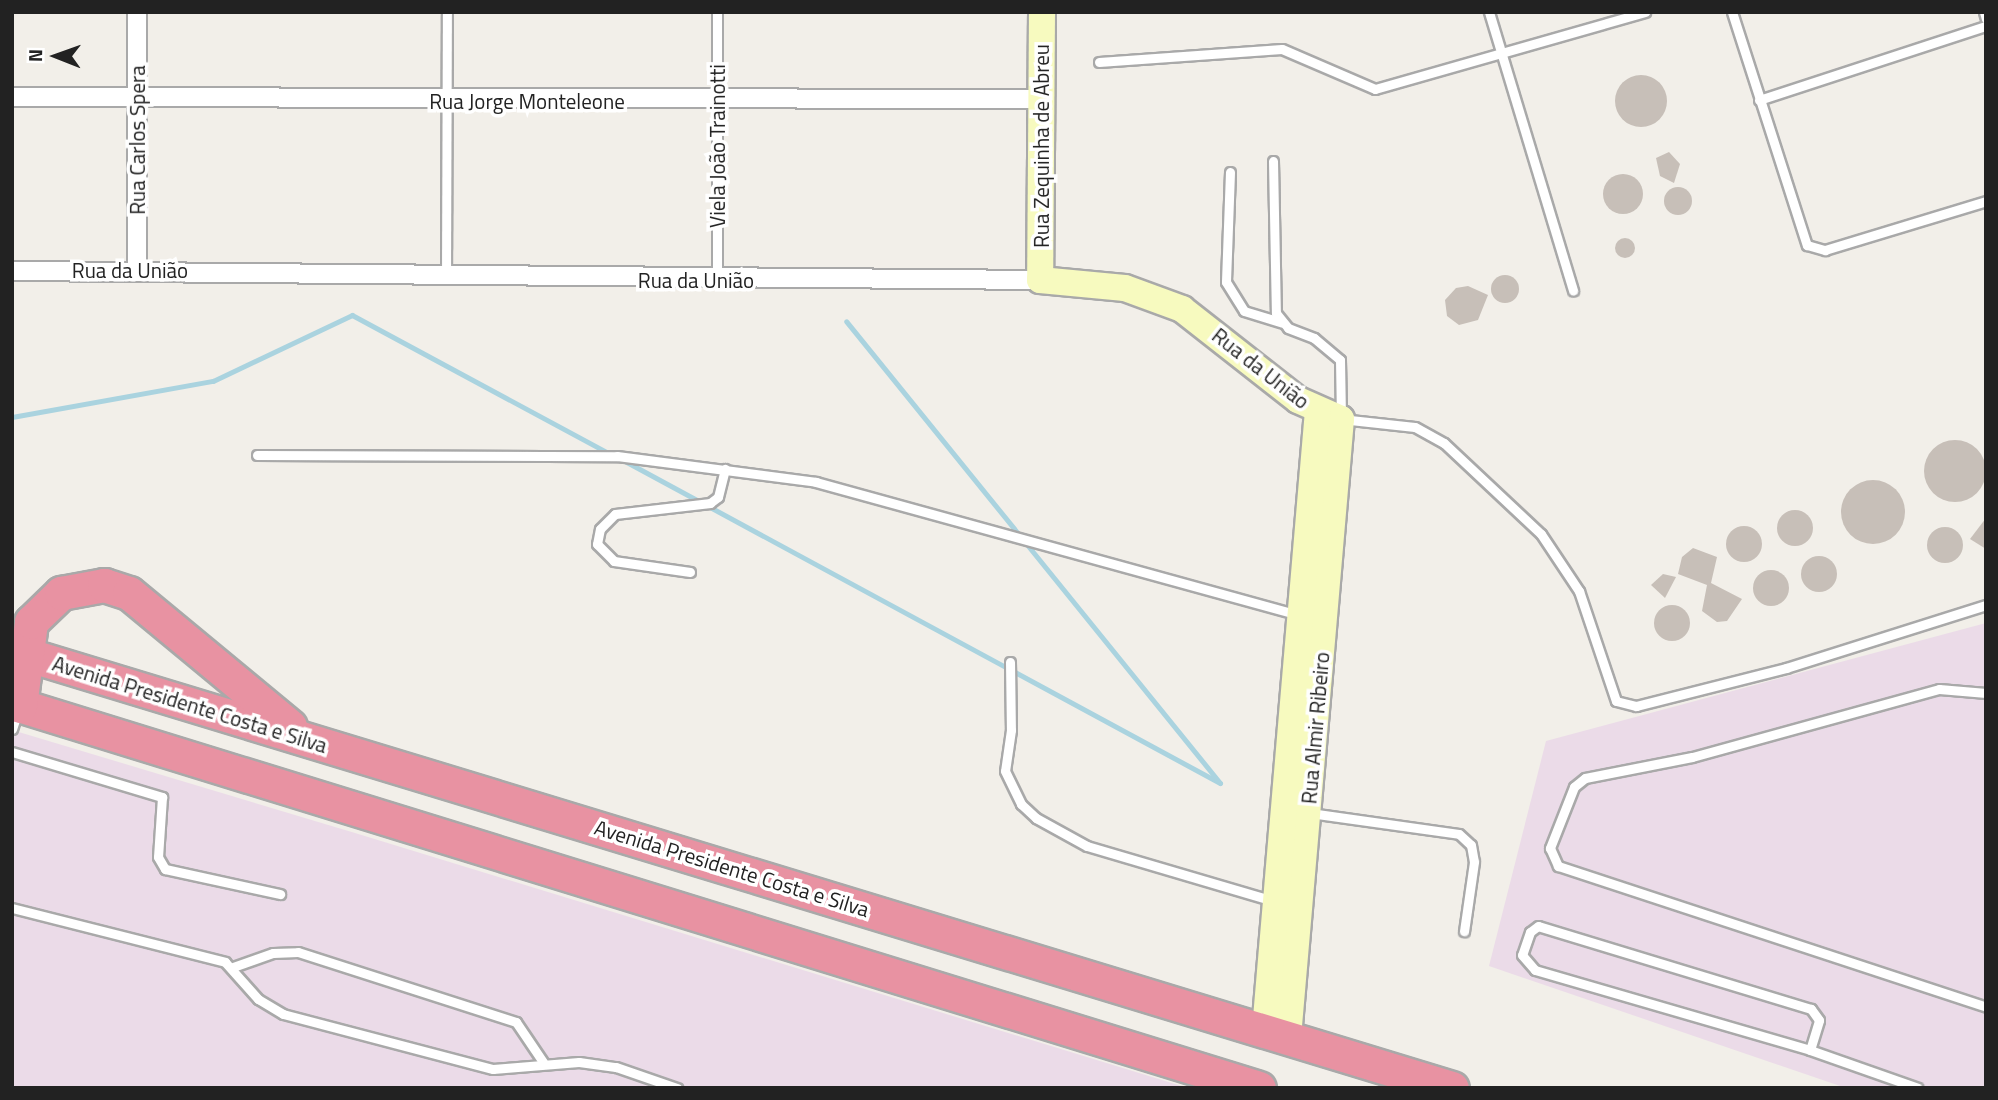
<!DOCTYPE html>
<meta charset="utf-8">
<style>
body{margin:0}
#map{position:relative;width:1998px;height:1100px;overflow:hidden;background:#f2efe9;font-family:"Titillium Web",sans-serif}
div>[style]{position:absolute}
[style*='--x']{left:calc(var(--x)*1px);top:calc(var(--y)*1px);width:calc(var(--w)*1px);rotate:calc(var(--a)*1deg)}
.industrial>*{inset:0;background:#ebdbe8}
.stream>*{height:5px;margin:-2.5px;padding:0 2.5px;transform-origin:2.5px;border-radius:2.5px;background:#aad3df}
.building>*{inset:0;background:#c7bfb8}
.round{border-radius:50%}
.roads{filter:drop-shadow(2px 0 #a9a9a9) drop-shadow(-2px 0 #a9a9a9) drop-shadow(0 2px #a9a9a9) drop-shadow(0 -2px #a9a9a9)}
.lane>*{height:9px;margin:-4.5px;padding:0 4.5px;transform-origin:4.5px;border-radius:4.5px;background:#fff}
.street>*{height:18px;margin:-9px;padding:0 9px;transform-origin:9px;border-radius:9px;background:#fff}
.secondary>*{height:26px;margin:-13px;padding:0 13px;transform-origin:13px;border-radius:13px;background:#f7fabf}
.highway>*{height:33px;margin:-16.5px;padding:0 16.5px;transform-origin:16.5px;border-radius:16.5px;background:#e892a2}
span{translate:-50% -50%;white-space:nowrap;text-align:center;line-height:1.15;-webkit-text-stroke:7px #fff;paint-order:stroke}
.street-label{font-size:21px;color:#222}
.frame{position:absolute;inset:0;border:14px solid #222;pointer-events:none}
.north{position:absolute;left:21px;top:21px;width:70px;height:70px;-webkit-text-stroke:5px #fff;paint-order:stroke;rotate:271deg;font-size:19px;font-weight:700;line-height:28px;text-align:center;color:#222}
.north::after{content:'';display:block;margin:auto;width:24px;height:32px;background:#222;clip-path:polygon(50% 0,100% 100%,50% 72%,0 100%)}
</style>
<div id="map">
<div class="industrial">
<i style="clip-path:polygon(1986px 623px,1986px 1088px,1846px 1088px,1489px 966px,1546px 741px)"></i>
<i style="clip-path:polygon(12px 730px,355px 833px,1188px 1088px,12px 1088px)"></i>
</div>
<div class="stream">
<i style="--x:12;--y:417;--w:204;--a:-10.2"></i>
<i style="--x:213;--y:381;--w:154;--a:-25.4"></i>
<i style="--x:352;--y:315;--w:295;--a:28.3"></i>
<i style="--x:621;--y:459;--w:681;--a:28.41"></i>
<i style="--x:1220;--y:783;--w:594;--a:-128.99"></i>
</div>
<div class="building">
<i class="round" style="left:1615px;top:75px;width:52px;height:52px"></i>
<i style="clip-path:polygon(1669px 152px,1680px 164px,1674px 183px,1660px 176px,1656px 158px)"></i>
<i class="round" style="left:1603px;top:174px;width:40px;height:40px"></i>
<i class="round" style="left:1664px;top:187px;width:28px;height:28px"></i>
<i class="round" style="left:1615px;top:238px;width:20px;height:20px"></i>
<i class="round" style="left:1491px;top:275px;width:28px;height:28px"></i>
<i style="clip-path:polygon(1468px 286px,1488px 295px,1478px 320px,1459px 325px,1447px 316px,1445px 300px,1456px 288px)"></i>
<i class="round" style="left:1924px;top:440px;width:62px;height:62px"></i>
<i class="round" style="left:1841px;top:480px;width:64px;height:64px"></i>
<i class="round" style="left:1777px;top:510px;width:36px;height:36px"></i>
<i style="clip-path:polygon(1986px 518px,1986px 549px,1970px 539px)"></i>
<i class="round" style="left:1726px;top:526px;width:36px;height:36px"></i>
<i class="round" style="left:1927px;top:527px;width:36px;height:36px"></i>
<i style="clip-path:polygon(1693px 548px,1717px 557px,1711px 583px,1742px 599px,1727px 621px,1717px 622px,1702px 611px,1707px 585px,1678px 574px,1682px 557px)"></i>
<i class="round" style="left:1801px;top:556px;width:36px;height:36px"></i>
<i class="round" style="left:1753px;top:570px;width:36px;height:36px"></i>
<i style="clip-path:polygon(1663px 574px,1676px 577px,1665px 598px,1651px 585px)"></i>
<i class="round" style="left:1654px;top:605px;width:36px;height:36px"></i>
</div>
<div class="roads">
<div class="lane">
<i style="--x:1489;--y:12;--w:291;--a:73.2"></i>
<i style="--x:1732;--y:12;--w:245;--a:72.2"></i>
<i style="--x:1807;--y:245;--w:19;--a:16"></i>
<i style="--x:1825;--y:250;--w:168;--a:-16.9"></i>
<i style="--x:1984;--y:12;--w:7;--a:74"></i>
<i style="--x:1099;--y:62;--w:183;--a:-4.1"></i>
<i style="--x:1282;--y:49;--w:101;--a:23.3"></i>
<i style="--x:1375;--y:89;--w:281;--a:-15.9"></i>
<i style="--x:1759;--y:100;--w:239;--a:-18.1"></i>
<i style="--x:1273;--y:161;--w:152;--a:88.9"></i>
<i style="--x:1276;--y:313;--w:19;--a:51"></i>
<i style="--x:1288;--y:328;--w:28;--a:21"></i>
<i style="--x:1314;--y:338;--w:34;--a:40"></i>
<i style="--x:1340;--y:360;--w:59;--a:89"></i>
<i style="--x:1341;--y:419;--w:74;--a:6.2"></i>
<i style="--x:1415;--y:427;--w:33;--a:29"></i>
<i style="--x:1444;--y:443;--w:133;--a:43.2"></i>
<i style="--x:1541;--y:534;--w:69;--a:56.3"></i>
<i style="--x:1579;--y:591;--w:116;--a:71.4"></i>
<i style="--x:1616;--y:701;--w:21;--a:14"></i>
<i style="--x:1636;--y:706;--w:155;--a:-14.2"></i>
<i style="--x:1786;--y:668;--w:210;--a:-17.5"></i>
<i style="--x:1230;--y:172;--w:110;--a:92.1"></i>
<i style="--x:1226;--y:282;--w:34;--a:58"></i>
<i style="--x:1244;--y:311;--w:39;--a:17"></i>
<i style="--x:446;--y:276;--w:264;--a:-89.8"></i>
<i style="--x:717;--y:278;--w:266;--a:-90"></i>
<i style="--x:257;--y:455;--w:360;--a:0.2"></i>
<i style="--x:617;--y:456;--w:201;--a:7.4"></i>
<i style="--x:816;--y:482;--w:501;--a:15.4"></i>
<i style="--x:690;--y:572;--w:77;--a:-171.8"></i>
<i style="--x:614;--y:561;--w:24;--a:-135"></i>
<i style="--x:597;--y:544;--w:15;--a:-79"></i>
<i style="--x:600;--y:529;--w:21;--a:-45"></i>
<i style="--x:615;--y:514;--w:96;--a:-6.6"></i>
<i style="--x:710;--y:503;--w:10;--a:-37"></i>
<i style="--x:718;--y:497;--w:29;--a:-76"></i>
<i style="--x:1010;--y:662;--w:68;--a:89.2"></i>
<i style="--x:1011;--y:730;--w:41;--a:98.3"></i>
<i style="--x:1005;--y:771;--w:37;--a:64"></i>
<i style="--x:1021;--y:804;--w:21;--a:43"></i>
<i style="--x:1036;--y:818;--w:58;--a:28.8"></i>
<i style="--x:1087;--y:846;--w:195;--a:16.4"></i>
<i style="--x:1986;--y:693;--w:47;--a:-175.1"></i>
<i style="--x:1939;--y:689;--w:256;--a:164.6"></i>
<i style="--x:1692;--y:757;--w:109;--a:168.9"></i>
<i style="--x:1585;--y:778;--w:14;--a:141"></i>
<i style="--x:1574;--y:787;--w:66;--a:111.5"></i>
<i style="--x:1550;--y:848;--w:20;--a:66"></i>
<i style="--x:1558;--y:866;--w:451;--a:18.2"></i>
<i style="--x:12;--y:729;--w:19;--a:-72"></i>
<i style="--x:12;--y:752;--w:157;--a:16.7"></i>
<i style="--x:162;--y:797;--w:60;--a:93.8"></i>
<i style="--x:158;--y:857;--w:14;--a:60"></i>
<i style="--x:165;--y:869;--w:118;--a:12.3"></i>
<i style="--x:1310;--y:813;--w:150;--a:8"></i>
<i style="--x:1459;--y:834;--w:16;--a:43"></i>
<i style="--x:1471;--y:845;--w:17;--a:80"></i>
<i style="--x:1474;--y:862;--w:70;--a:98.2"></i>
<i style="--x:12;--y:908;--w:220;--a:14.2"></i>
<i style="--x:225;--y:962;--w:50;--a:48.3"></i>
<i style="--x:258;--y:999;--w:29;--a:31"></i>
<i style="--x:283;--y:1014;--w:217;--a:14.7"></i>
<i style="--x:493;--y:1069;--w:86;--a:-4.7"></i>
<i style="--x:579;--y:1062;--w:37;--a:8"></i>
<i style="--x:616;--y:1067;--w:65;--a:19"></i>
<i style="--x:233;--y:967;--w:42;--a:-19.3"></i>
<i style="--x:273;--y:953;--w:25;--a:-2"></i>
<i style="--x:298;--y:952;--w:229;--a:17.8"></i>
<i style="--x:516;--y:1022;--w:48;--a:56"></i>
<i style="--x:1810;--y:1050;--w:31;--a:-73"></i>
<i style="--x:1819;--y:1020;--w:14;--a:-126"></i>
<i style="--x:1811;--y:1009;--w:285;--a:-163.1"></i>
<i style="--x:1538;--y:926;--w:10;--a:143"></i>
<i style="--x:1530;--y:932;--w:24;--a:109"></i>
<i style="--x:1522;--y:955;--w:20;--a:49"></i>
<i style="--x:1535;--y:970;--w:286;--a:16.2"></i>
<i style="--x:1810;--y:1050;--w:114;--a:19.4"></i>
</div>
<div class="street">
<i style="--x:137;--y:12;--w:256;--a:90"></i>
<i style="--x:12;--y:97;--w:1029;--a:0.11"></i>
<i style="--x:12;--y:271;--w:1028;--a:0.5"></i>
</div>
<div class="secondary">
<i style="--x:1042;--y:12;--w:268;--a:90.4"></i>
<i style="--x:1040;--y:280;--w:85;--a:5.4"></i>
<i style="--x:1125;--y:288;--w:61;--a:20.2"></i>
<i style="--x:1182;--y:309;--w:147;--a:38.1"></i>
<i style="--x:1298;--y:400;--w:47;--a:23.8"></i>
<i style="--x:1341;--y:419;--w:620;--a:94.9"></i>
<i style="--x:1265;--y:1030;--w:621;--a:-85.11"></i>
</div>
<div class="highway">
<i style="--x:12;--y:650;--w:1505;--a:16.92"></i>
<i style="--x:12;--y:703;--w:1305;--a:17.16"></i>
<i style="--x:20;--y:706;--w:85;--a:-82.5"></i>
<i style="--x:31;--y:622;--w:42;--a:-44"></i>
<i style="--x:61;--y:593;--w:44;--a:-10.5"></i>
<i style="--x:104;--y:585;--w:26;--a:18"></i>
<i style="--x:129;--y:593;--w:209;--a:39.6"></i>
</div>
</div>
<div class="street-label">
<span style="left:527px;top:101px">Rua Jorge Monteleone</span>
<span style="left:137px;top:140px;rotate:-90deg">Rua Carlos Spera</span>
<span style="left:717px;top:146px;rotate:-90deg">Viela João Trainotti</span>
<span style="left:1041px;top:146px;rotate:-90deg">Rua Zequinha de Abreu</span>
<span style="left:130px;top:270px">Rua da União</span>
<span style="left:696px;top:280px">Rua da União</span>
<span style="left:1261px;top:368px;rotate:38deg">Rua da União</span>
<span style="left:190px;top:704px;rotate:17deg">Avenida Presidente Costa e Silva</span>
<span style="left:1315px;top:728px;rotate:-85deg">Rua Almir Ribeiro</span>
<span style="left:732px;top:868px;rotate:17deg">Avenida Presidente Costa e Silva</span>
</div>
<div class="frame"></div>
<div class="north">N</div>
</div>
